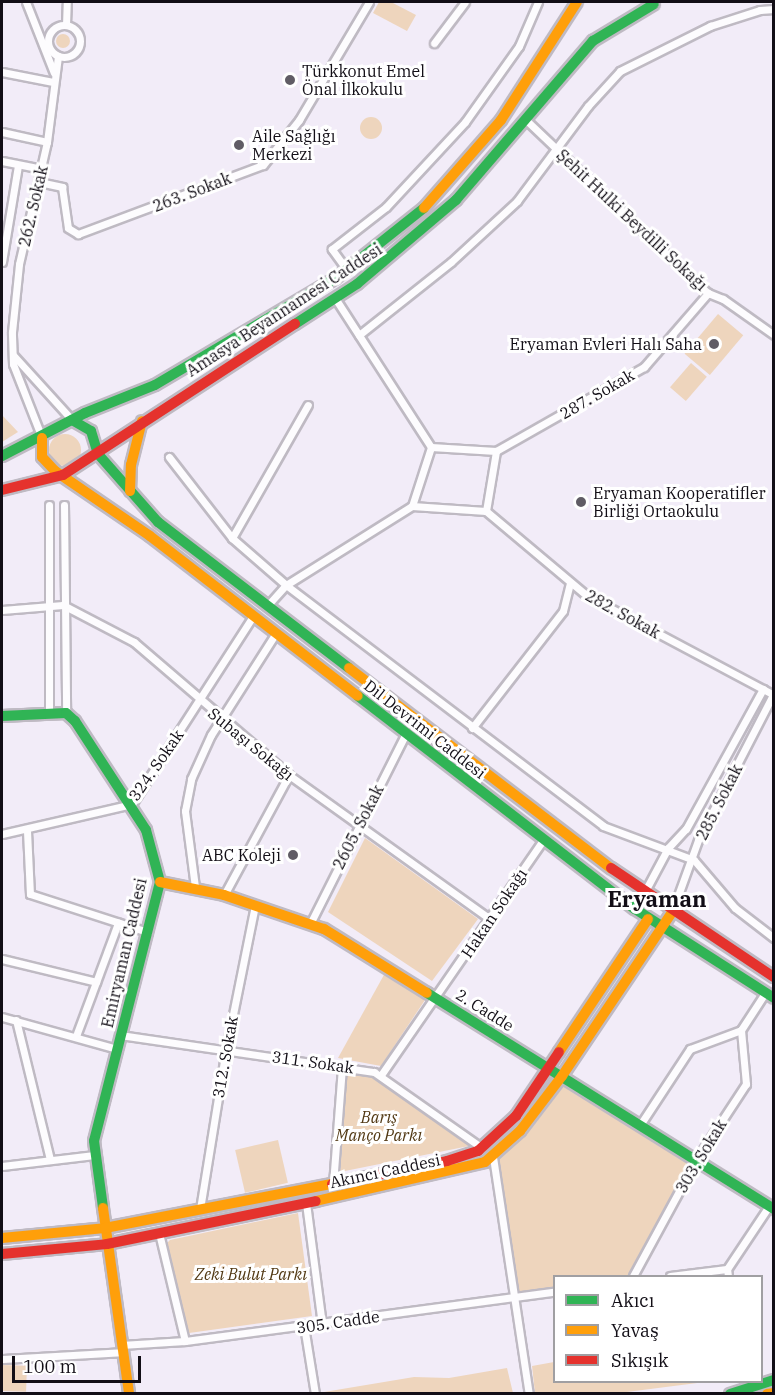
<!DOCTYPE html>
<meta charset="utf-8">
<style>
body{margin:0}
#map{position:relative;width:775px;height:1395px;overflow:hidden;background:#f2ecf8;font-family:"IBM Plex Serif",serif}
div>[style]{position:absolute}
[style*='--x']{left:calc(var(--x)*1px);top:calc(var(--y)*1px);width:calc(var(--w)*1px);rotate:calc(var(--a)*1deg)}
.green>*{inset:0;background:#eed5bd;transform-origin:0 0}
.round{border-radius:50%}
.roads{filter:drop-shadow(2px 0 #bfbac3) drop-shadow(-2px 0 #bfbac3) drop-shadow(0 2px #bfbac3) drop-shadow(0 -2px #bfbac3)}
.street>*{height:7px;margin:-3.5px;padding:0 3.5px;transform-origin:3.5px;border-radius:3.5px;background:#fdfcfe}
.street>.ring{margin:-3.5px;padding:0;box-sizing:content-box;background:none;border:7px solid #fdfcfe;border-radius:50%}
.fast>*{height:10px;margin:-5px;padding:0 5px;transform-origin:5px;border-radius:5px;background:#30b455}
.slow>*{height:10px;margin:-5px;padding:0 5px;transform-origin:5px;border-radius:5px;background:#ff9f0a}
.jam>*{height:10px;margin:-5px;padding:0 5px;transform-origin:5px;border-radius:5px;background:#e5322d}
.dots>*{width:16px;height:16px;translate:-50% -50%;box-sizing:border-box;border:3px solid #fff;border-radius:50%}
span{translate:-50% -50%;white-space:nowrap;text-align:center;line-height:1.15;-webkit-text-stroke:6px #fff;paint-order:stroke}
.poi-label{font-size:16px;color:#120e16}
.left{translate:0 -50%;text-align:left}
.right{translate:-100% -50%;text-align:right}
.street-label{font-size:16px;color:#120e16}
.park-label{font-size:16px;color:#513813;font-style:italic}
.district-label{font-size:22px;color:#120e16;font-weight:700}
.frame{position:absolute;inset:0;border:3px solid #120e16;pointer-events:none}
.legend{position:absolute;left:553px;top:1275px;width:210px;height:108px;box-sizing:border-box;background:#fff;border:2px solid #a09fa2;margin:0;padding:8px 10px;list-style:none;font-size:18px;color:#120e16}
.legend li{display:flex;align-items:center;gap:12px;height:30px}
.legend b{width:30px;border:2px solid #a09fa2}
.scale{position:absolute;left:12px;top:1356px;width:129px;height:27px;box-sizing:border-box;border:3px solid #120e16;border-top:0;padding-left:8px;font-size:18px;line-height:21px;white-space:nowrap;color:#120e16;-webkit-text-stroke:4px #fff;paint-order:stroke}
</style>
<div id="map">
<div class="green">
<i style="clip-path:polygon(379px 2px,391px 2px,416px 15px,407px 31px,373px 13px)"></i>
<i class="round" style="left:56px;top:34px;width:14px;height:14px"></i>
<i class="round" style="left:360px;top:117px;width:22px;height:22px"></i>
<i style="left:718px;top:314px;width:33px;height:52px;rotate:40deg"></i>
<i style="left:691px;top:363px;width:21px;height:32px;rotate:41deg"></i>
<i style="clip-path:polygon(2px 415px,18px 432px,2px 442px)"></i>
<i class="round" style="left:49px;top:434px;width:32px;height:32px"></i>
<i style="clip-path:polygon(365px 838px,478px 919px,432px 981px,328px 912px)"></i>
<i style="clip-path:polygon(385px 973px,427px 997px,381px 1066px,338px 1058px)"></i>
<i style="clip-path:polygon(347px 1074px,370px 1075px,469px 1146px,340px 1172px)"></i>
<i style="clip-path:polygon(562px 1076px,696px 1160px,633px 1276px,554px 1276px,554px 1292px,515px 1298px,493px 1157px)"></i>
<i style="left:278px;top:1140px;width:44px;height:44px;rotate:77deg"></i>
<i style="clip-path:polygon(298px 1213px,312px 1316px,189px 1333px,165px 1245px,170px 1240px)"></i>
<i style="clip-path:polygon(554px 1362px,554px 1382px,705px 1382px,619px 1393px,535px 1393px,532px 1366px)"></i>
<i style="left:2px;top:1365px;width:25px;height:26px;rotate:2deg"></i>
<i style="clip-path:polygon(507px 1368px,513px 1393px,324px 1392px,414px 1377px,449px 1378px)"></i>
</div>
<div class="roads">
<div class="street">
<i style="--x:26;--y:2;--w:76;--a:68.5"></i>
<i style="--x:66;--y:25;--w:23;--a:-88"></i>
<i class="ring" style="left:48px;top:25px;width:25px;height:25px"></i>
<i style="--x:434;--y:43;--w:51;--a:-52.9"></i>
<i style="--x:2;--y:72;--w:52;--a:11.1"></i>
<i style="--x:525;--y:119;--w:253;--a:43.6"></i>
<i style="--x:708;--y:293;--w:16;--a:22"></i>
<i style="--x:723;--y:299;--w:62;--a:35.2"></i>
<i style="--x:2;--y:132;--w:46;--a:12.5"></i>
<i style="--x:2;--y:161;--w:41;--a:11.3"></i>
<i style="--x:39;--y:182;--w:24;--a:12"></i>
<i style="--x:62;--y:187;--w:41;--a:81.7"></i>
<i style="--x:68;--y:228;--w:12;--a:31"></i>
<i style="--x:78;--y:234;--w:197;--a:-20.5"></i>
<i style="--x:263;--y:165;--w:58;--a:-51.3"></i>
<i style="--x:299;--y:120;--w:137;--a:-59.3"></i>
<i style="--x:2;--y:262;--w:98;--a:-80.6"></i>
<i style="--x:347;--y:270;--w:26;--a:-126"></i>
<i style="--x:332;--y:249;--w:68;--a:-37.9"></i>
<i style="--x:386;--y:207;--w:116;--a:-47.1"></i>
<i style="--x:465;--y:122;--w:93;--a:-54.6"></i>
<i style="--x:519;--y:46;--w:48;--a:-66.6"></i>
<i style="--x:335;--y:298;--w:177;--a:57.2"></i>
<i style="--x:359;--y:335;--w:117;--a:-38.4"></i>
<i style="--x:451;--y:262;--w:90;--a:-42.7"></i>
<i style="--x:517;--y:201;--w:119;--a:-53.2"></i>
<i style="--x:588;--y:106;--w:47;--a:-47.6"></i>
<i style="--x:620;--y:71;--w:101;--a:-26.6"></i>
<i style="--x:710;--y:26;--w:52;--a:-17.7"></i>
<i style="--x:760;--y:10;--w:14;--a:-4"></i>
<i style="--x:14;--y:356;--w:86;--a:47.8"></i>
<i style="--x:42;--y:438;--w:79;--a:-111.4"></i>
<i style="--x:13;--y:364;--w:32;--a:-92"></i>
<i style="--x:12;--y:332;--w:68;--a:-84.1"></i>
<i style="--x:19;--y:264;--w:125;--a:-77.1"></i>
<i style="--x:47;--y:142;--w:87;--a:-82.7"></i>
<i style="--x:496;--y:451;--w:170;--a:-29.6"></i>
<i style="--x:644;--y:367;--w:98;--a:-49.1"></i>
<i style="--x:169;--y:457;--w:103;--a:52.1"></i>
<i style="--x:232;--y:538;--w:72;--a:41"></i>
<i style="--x:286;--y:585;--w:398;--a:37.2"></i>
<i style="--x:603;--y:826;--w:97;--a:20.5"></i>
<i style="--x:694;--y:860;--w:63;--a:49.5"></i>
<i style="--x:735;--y:908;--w:49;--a:37.6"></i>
<i style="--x:49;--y:505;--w:207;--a:90"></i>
<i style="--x:64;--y:505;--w:208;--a:89.4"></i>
<i style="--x:412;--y:506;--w:74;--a:3.9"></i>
<i style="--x:486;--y:511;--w:61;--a:-80.5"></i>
<i style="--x:412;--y:506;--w:62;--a:-72.1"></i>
<i style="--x:431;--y:447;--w:65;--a:3.5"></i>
<i style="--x:486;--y:511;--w:131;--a:40"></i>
<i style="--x:586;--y:595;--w:213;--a:28"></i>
<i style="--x:232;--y:538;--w:153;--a:-60.3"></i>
<i style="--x:267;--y:606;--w:28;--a:-48"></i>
<i style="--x:286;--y:585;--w:149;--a:-32.1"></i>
<i style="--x:2;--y:610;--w:61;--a:-4.7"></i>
<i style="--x:63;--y:605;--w:80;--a:27.5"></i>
<i style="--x:134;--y:642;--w:204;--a:40.6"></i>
<i style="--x:289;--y:775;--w:247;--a:35.6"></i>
<i style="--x:472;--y:728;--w:148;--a:-52.1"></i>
<i style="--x:563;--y:611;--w:29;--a:-76"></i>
<i style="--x:27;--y:831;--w:63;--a:87.3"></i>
<i style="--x:30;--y:894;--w:124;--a:17.9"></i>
<i style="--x:2;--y:834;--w:133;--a:-13"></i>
<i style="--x:132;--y:804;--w:224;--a:-57.2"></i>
<i style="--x:195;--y:887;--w:77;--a:-97.5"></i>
<i style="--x:185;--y:811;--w:33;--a:-79"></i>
<i style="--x:191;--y:779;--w:48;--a:-65.6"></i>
<i style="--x:211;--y:735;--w:121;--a:-57.5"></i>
<i style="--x:644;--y:893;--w:51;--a:-61.9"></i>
<i style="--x:668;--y:848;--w:26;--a:-47"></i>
<i style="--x:686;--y:829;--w:160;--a:-61.2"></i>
<i style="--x:224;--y:895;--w:136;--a:-61.6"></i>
<i style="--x:672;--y:912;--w:77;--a:-70.1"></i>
<i style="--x:698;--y:840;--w:163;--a:-62.7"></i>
<i style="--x:311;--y:922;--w:212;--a:-63.3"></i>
<i style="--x:2;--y:959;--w:97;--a:13.7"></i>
<i style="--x:2;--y:1017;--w:119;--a:15.5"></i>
<i style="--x:16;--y:1020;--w:144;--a:76.3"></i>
<i style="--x:120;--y:1035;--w:257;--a:8.3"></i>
<i style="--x:374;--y:1072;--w:132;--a:35.1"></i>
<i style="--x:76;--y:1036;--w:121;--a:-69.6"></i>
<i style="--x:381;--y:1075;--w:287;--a:-55.4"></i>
<i style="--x:640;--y:1125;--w:91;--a:-56.7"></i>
<i style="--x:690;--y:1049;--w:54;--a:-20.4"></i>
<i style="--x:741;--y:1030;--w:44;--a:-57"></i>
<i style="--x:493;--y:1157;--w:240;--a:81.4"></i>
<i style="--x:2;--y:1166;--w:93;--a:-6.8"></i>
<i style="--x:333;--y:1184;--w:117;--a:-85.6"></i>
<i style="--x:306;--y:1203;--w:122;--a:82.5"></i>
<i style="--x:200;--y:1209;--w:162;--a:-80.8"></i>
<i style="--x:226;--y:1049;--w:147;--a:-78.6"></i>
<i style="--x:159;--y:1233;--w:111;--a:76.5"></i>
<i style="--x:633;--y:1276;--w:132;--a:-61.5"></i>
<i style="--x:696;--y:1160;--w:91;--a:-56.7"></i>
<i style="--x:746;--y:1084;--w:54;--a:-95.3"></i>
<i style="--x:670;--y:1276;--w:57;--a:-7"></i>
<i style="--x:728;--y:1276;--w:7;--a:-98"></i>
<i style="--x:727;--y:1269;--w:76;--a:-56.3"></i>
<i style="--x:304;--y:1326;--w:69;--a:80.8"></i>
<i style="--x:121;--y:1345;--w:64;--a:-3.6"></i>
<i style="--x:185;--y:1341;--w:372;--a:-7.6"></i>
<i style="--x:2;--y:1359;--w:120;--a:-3.3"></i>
</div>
<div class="fast">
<i style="--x:295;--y:324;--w:74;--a:-32.8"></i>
<i style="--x:357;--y:284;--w:130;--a:-40.3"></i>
<i style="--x:456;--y:200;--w:210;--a:-49.3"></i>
<i style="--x:593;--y:41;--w:71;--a:-31.2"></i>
<i style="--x:72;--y:420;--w:22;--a:30"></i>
<i style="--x:91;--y:431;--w:24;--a:73"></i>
<i style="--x:98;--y:454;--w:91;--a:48.6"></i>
<i style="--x:158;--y:522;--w:240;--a:37.4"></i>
<i style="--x:2;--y:456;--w:93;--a:-27.4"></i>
<i style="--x:85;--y:413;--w:75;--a:-21.8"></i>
<i style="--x:155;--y:385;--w:210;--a:-30.6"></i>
<i style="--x:336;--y:278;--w:112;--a:-38.5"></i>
<i style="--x:358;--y:696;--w:349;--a:37.6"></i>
<i style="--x:635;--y:909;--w:165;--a:32.6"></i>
<i style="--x:2;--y:716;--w:64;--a:-2.7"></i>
<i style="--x:66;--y:713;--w:12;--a:42"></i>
<i style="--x:75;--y:721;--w:130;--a:56.9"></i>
<i style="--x:146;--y:830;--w:54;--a:74.9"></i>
<i style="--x:160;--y:882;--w:267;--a:104.3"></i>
<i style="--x:94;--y:1141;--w:68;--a:82.3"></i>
<i style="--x:427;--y:993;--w:409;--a:31.9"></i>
<i style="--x:730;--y:1394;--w:46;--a:-17.7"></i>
</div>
<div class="slow">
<i style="--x:424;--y:208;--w:117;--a:-48.8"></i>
<i style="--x:501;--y:120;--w:140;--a:-57.2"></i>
<i style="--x:42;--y:438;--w:19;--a:90"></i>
<i style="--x:42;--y:457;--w:19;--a:47"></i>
<i style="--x:55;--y:471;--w:115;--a:34.4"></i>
<i style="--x:150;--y:536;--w:262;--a:37.6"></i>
<i style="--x:130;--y:491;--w:26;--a:-88"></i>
<i style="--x:131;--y:465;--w:45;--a:-76"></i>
<i style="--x:349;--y:668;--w:330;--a:37.4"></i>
<i style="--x:160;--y:882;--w:65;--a:11.5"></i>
<i style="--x:224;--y:895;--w:106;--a:18.8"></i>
<i style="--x:324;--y:929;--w:121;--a:31.9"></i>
<i style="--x:559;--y:1052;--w:160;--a:-56.2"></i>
<i style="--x:316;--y:1201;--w:173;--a:-13"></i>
<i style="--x:485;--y:1162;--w:47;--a:-41.5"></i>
<i style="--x:520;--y:1131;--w:69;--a:-52.6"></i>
<i style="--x:562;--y:1076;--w:197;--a:-56.1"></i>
<i style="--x:103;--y:1208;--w:188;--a:82"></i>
<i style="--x:2;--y:1238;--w:103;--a:-5.5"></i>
<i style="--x:105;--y:1228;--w:231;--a:-11"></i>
<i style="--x:767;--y:1394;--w:7;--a:-8"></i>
</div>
<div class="jam">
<i style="--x:2;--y:490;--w:63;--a:-13.8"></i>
<i style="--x:63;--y:475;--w:277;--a:-33.1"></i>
<i style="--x:611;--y:868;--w:196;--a:33.8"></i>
<i style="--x:332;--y:1184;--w:117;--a:-11.3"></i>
<i style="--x:447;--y:1161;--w:33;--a:-18"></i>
<i style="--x:478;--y:1151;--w:52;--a:-42.6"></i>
<i style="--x:516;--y:1116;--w:77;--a:-56.1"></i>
<i style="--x:2;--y:1254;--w:105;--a:-5.4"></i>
<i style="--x:107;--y:1244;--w:213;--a:-11.6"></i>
</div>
</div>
<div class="dots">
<i style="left:290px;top:80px;background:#605c65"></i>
<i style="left:239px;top:145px;background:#605c65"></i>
<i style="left:714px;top:344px;background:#605c65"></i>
<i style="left:581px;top:502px;background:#605c65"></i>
<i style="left:293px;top:855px;background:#605c65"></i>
</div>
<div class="poi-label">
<span class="left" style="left:302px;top:80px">Türkkonut Emel<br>Önal İlkokulu</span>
<span class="left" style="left:252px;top:145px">Aile Sağlığı<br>Merkezi</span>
<span class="right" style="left:702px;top:344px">Eryaman Evleri Halı Saha</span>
<span class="left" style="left:593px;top:502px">Eryaman Kooperatifler<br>Birliği Ortaokulu</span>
<span class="right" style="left:281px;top:855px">ABC Koleji</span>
</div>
<div class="street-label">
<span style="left:192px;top:192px;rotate:-21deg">263. Sokak</span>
<span style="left:33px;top:206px;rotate:-77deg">262. Sokak</span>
<span style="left:632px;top:220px;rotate:43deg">Şehit Hulki Beydilli Sokağı</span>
<span style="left:284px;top:310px;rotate:-33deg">Amasya Beyannamesi Caddesi</span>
<span style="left:597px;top:394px;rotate:-30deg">287. Sokak</span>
<span style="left:623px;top:614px;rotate:29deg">282. Sokak</span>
<span style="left:425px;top:729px;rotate:38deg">Dil Devrimi Caddesi</span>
<span style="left:251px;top:744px;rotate:39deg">Subaşı Sokağı</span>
<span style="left:156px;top:765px;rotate:-55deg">324. Sokak</span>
<span style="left:719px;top:802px;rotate:-63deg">285. Sokak</span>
<span style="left:358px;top:827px;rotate:-63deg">2605. Sokak</span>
<span style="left:494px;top:913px;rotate:-56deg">Hakan Sokağı</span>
<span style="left:124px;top:953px;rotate:-77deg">Emiryaman Caddesi</span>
<span style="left:485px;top:1010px;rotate:32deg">2. Cadde</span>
<span style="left:225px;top:1057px;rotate:-80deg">312. Sokak</span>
<span style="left:313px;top:1062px;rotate:8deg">311. Sokak</span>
<span style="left:701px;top:1156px;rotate:-59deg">303. Sokak</span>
<span style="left:385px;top:1171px;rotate:-12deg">Akıncı Caddesi</span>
<span style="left:338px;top:1322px;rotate:-8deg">305. Cadde</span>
</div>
<div class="park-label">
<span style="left:379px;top:1126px">Barış<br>Manço Parkı</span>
<span style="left:251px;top:1274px">Zeki Bulut Parkı</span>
</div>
<div class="district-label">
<span style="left:657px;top:899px">Eryaman</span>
</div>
<div class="frame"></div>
<ul class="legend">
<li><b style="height:8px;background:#30b455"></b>Akıcı</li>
<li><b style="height:8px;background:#ff9f0a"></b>Yavaş</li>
<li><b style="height:8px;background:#e5322d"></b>Sıkışık</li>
</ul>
<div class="scale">100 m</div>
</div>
